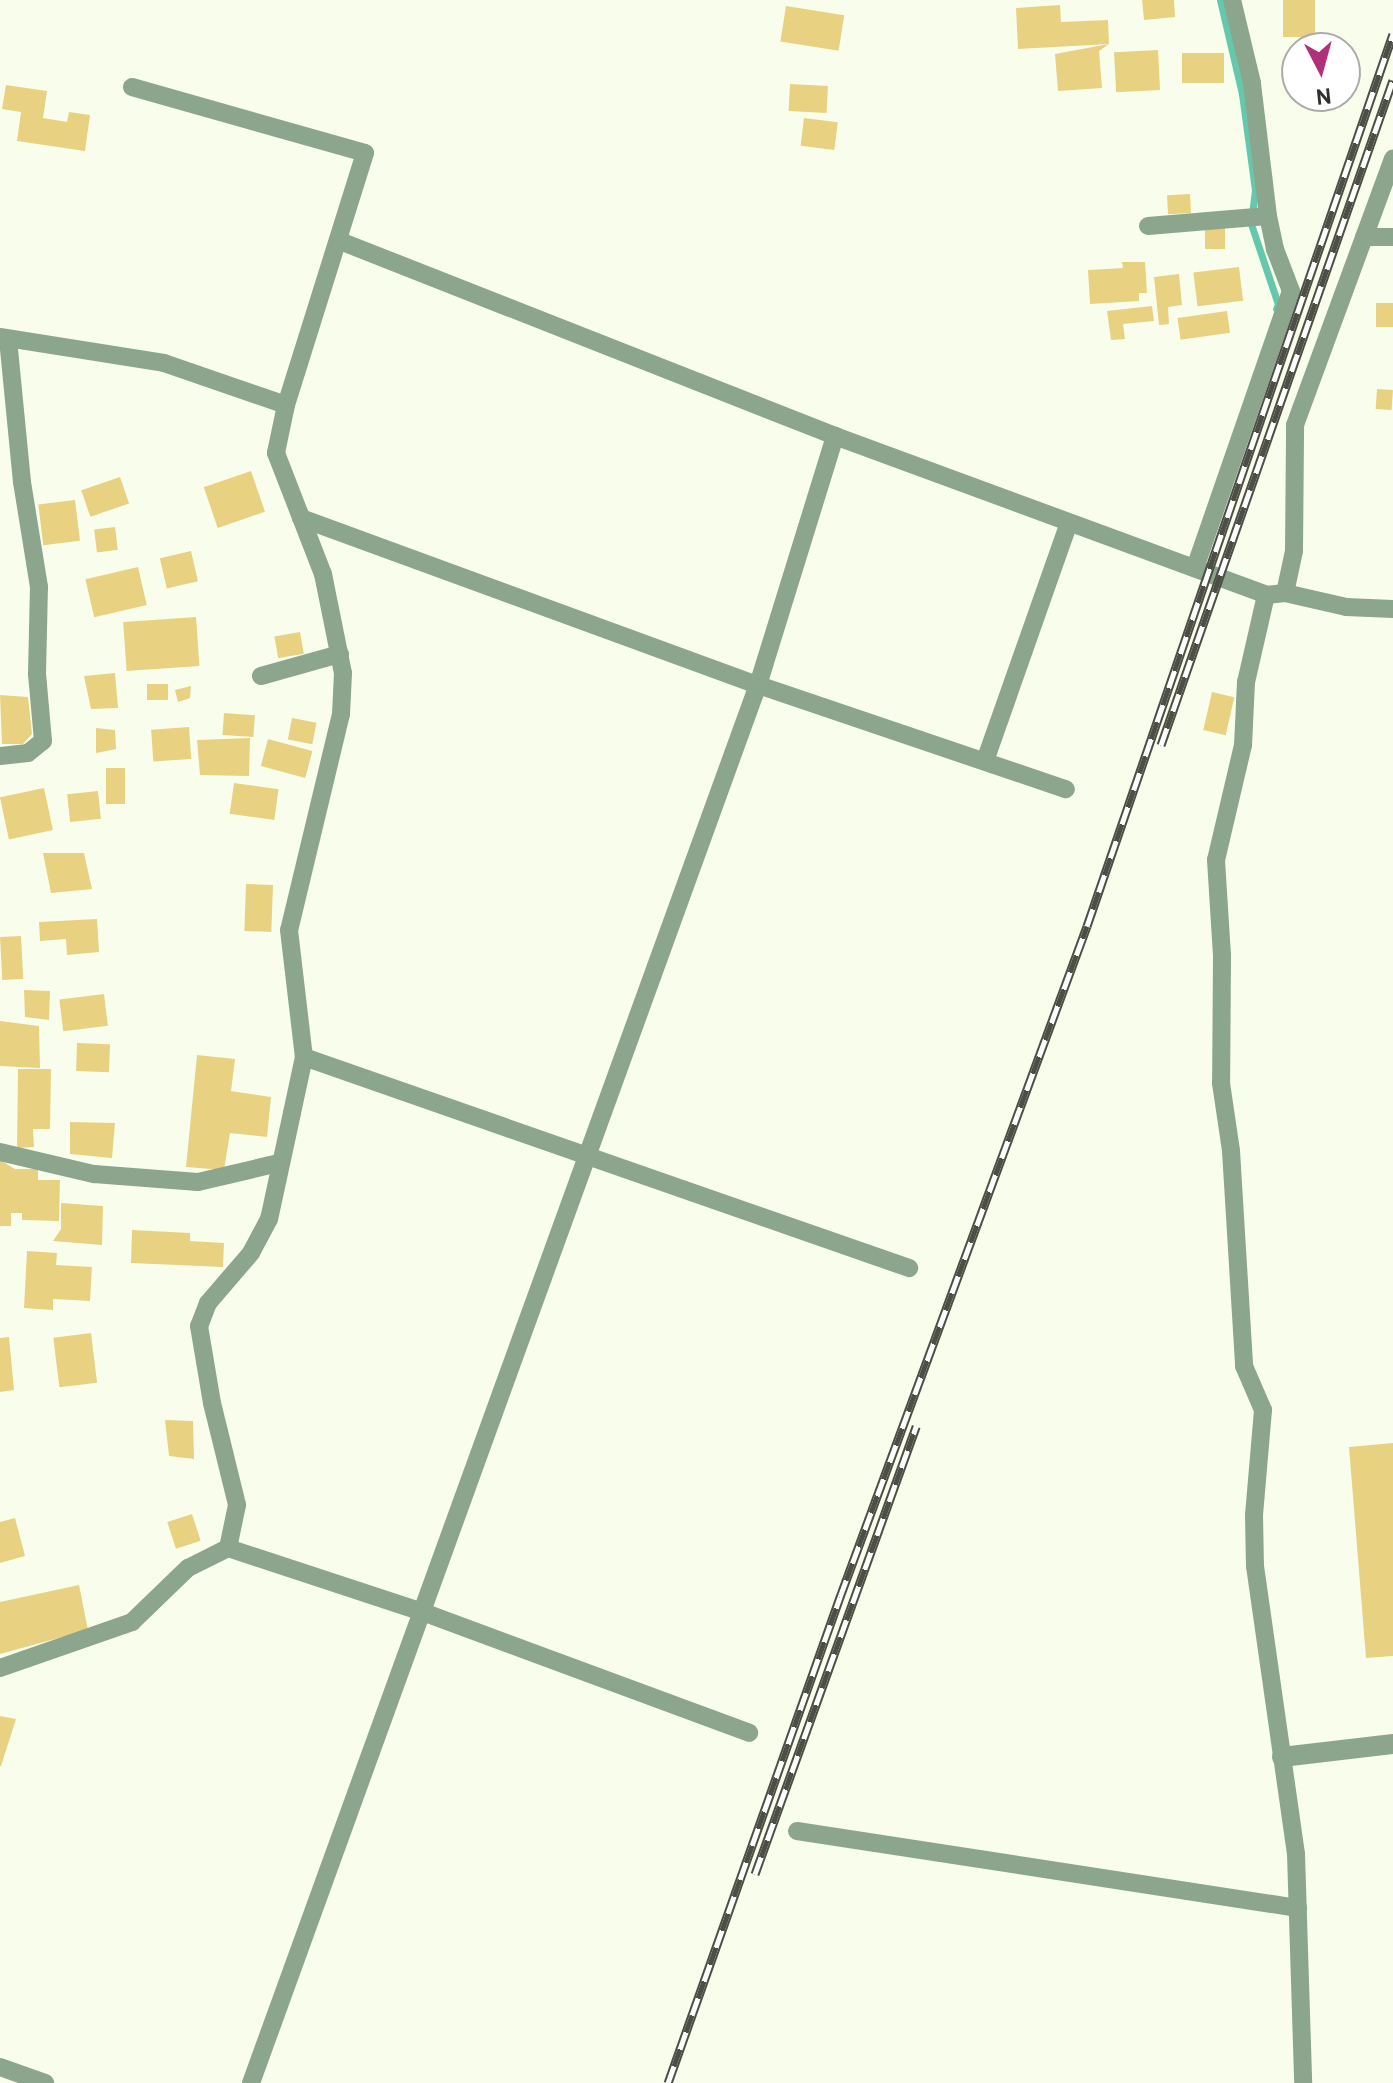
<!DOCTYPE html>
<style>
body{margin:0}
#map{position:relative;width:1393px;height:2083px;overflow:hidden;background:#f9feec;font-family:Overpass,sans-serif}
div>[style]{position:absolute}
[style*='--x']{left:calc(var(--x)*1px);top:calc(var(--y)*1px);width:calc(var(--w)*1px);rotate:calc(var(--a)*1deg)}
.stream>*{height:7px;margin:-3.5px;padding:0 3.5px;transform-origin:3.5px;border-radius:3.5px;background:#64c8ac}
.building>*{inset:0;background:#e8d282;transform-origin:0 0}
.minor>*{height:18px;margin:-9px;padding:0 9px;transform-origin:9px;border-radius:9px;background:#8ca68d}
.tertiary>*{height:20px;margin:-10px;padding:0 10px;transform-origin:10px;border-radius:10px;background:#8ca68d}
.rail>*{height:9px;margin-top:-4.5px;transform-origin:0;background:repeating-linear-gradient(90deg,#fff 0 18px,#4d4f46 0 36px);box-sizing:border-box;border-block:2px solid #4d4f46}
span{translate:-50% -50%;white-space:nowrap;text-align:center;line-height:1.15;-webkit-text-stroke:7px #fff;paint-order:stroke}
.north{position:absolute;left:1281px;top:32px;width:80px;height:80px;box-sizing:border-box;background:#fff;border:2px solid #abaca9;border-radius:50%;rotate:174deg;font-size:22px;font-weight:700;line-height:32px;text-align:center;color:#2e3029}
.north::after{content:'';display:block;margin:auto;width:28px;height:36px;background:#b2307a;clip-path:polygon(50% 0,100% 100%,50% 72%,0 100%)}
</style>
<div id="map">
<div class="stream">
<i style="--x:1220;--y:0;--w:97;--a:76.8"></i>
<i style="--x:1242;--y:94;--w:97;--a:82.3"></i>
<i style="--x:1255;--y:190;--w:34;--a:97"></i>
<i style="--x:1251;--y:224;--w:84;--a:71.4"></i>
<i style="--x:1278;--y:304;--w:5;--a:112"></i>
</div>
<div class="building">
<i style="clip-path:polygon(1142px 0,1174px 0,1175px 17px,1144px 20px)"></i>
<i style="left:1283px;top:0;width:32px;height:37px"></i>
<i style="clip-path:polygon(1060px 5px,1061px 22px,1108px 20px,1109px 44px,1018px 49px,1016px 8px)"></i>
<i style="left:786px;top:6px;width:59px;height:36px;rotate:9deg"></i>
<i style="clip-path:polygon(1109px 44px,1099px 51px,1102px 88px,1058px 91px,1055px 54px)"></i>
<i style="left:1158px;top:50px;width:40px;height:44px;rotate:87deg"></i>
<i style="left:1224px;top:53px;width:30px;height:42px;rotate:90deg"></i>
<i style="left:790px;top:84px;width:38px;height:27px;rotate:3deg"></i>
<i style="clip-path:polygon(6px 85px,47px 91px,43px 118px,67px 122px,69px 112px,90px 115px,85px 151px,17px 141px,21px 112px,2px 109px)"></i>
<i style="left:804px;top:118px;width:34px;height:28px;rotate:7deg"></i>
<i style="left:1190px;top:194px;width:19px;height:23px;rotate:87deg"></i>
<i style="left:1205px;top:225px;width:20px;height:24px"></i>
<i style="clip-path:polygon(1122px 262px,1145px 262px,1147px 293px,1139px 293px,1139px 301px,1090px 304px,1088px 270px,1123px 268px)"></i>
<i style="left:1239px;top:267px;width:34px;height:46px;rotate:83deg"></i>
<i style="clip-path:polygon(1179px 274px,1182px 305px,1168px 307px,1169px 324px,1159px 325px,1154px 277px)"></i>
<i style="left:1393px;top:303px;width:24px;height:17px;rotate:90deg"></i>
<i style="clip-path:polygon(1152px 306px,1154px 321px,1123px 324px,1125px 339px,1111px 340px,1107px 311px)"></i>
<i style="left:1227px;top:311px;width:22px;height:50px;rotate:82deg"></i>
<i style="left:1377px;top:389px;width:16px;height:20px;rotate:4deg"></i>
<i style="left:251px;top:471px;width:43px;height:50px;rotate:71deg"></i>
<i style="left:120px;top:477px;width:28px;height:41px;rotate:71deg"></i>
<i style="left:75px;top:500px;width:41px;height:37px;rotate:83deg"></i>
<i style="left:115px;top:527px;width:23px;height:21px;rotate:83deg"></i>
<i style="left:191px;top:551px;width:31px;height:32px;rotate:77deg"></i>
<i style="left:138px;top:567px;width:39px;height:54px;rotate:77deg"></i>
<i style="left:196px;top:617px;width:49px;height:73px;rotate:86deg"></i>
<i style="left:300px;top:632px;width:22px;height:26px;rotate:80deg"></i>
<i style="clip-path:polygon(115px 673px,118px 708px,91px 709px,84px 676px)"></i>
<i style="left:168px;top:684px;width:16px;height:21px;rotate:90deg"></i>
<i style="clip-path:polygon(191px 686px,190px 698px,178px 702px,175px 690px)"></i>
<i style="left:1212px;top:692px;width:23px;height:39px;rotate:13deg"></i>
<i style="clip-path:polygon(0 695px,28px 697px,32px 734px,23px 744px,2px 744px)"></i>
<i style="left:224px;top:713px;width:31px;height:22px;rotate:4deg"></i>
<i style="left:292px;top:718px;width:25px;height:22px;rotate:11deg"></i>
<i style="left:189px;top:727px;width:32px;height:38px;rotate:86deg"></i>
<i style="clip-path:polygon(96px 728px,115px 730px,116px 749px,96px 753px)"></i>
<i style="clip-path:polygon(250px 738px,249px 776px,200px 775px,197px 740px)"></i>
<i style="left:268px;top:739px;width:46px;height:28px;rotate:15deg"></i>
<i style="left:106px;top:768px;width:19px;height:36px"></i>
<i style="left:234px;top:783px;width:45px;height:31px;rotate:8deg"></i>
<i style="left:44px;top:788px;width:43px;height:45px;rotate:78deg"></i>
<i style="left:98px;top:791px;width:28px;height:31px;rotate:84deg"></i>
<i style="clip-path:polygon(43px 853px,84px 853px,92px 889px,51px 893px)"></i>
<i style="left:246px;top:884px;width:27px;height:47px;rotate:2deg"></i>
<i style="clip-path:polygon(97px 919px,99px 952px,67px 955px,66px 939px,40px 941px,39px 922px)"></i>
<i style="left:21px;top:936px;width:43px;height:21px;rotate:87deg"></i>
<i style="clip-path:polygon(24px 990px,50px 991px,49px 1020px,25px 1017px)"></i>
<i style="left:104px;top:994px;width:32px;height:45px;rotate:83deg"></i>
<i style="clip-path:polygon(0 1021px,39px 1026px,40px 1068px,0 1066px)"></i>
<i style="left:77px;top:1043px;width:33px;height:28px;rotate:2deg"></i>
<i style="clip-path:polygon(197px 1055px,235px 1059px,231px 1091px,271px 1097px,267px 1137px,230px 1133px,224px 1170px,186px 1167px)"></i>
<i style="clip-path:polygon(18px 1069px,51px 1069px,50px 1129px,33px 1129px,34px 1147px,17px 1148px)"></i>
<i style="clip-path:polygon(70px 1122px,115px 1123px,112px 1158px,70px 1154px)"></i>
<i style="clip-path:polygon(0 1160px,15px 1169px,38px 1169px,38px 1180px,60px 1180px,59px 1221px,22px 1220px,22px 1213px,11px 1213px,11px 1226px,0 1226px)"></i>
<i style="clip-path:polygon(61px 1203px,103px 1206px,102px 1245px,53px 1241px,61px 1229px)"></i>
<i style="clip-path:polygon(132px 1230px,190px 1233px,190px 1241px,224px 1243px,223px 1267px,131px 1263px)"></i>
<i style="clip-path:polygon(27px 1251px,57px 1253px,56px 1265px,92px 1267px,90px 1301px,53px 1299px,53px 1310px,24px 1308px)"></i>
<i style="left:91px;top:1333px;width:50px;height:38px;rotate:83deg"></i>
<i style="clip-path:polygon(9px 1337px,14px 1390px,0 1392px,0 1338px)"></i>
<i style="clip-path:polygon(165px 1420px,193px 1421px,194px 1459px,169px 1456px)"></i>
<i style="clip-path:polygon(1393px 1443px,1393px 1656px,1366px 1658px,1349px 1447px)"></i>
<i style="left:192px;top:1514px;width:28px;height:26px;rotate:72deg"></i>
<i style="clip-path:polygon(15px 1518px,25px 1556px,0 1563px,0 1522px)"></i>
<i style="clip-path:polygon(79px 1585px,88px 1630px,0 1654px,0 1602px)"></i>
<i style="clip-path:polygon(0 1716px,16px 1719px,1px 1766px,0 1766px)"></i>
</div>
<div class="minor">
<i style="--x:132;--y:87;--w:242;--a:15.8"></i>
<i style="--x:365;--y:153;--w:264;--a:107.4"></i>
<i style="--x:286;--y:405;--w:49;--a:101.8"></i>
<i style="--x:276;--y:453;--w:130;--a:68.8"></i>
<i style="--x:323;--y:574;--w:101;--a:78.6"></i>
<i style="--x:343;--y:673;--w:41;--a:92.8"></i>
<i style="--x:341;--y:714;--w:222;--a:103.5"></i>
<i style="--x:289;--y:930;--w:128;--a:83.3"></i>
<i style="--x:304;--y:1057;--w:57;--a:102.1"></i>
<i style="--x:292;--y:1113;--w:108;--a:102.2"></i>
<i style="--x:269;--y:1219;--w:38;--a:118"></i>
<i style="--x:251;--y:1253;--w:66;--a:130.7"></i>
<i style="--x:208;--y:1303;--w:25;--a:111"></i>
<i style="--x:199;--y:1326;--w:78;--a:80.4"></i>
<i style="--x:212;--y:1403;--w:105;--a:76.2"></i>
<i style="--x:237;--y:1505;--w:44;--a:101.8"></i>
<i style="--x:1148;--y:226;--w:120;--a:-4.8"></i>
<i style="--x:1364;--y:237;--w:29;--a:0"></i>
<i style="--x:340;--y:241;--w:532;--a:21.5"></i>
<i style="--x:835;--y:436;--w:459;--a:20.2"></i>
<i style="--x:1266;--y:595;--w:19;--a:-6"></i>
<i style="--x:1285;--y:593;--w:63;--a:12.9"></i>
<i style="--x:1346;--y:607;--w:47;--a:2.4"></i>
<i style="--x:0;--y:337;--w:166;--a:9"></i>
<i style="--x:164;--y:363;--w:129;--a:19"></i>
<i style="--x:301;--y:518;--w:487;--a:20.1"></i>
<i style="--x:758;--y:685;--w:325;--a:18.7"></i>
<i style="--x:1195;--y:568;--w:293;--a:-70.9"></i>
<i style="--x:1291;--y:291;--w:45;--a:-110.9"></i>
<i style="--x:1275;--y:249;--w:34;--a:-102"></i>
<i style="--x:1268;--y:216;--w:134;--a:-96.9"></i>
<i style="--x:1252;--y:83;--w:85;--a:-103.5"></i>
<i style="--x:1285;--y:593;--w:43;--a:-77.9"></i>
<i style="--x:1294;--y:551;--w:126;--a:-89.5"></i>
<i style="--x:1295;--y:425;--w:284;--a:-69.8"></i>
<i style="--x:1266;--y:595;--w:89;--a:102.9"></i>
<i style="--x:1246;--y:682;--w:63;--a:92.7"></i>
<i style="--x:1243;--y:745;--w:118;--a:103.2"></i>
<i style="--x:1216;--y:860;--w:95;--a:86.4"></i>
<i style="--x:1222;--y:955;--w:128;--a:90.4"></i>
<i style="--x:1221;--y:1083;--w:69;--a:81.6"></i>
<i style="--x:1231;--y:1151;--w:215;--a:86.5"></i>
<i style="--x:1244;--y:1366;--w:48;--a:66.6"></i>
<i style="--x:1263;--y:1410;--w:105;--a:94.9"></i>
<i style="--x:1254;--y:1515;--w:51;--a:88.9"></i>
<i style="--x:1255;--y:1566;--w:291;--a:81.9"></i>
<i style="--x:1296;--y:1854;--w:229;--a:88.2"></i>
<i style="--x:261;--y:676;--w:82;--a:-15.6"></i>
<i style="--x:0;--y:756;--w:28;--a:-6"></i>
<i style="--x:28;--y:753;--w:19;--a:-39"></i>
<i style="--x:43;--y:741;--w:67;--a:-95.1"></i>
<i style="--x:37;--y:674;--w:87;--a:-88.7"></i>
<i style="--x:39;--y:587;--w:106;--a:-99.2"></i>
<i style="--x:22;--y:482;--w:143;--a:-95.6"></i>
<i style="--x:985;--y:761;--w:253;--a:-70.6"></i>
<i style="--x:304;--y:1057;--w:641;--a:19.23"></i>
<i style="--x:0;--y:1152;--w:97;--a:13.2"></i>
<i style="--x:94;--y:1174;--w:104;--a:4.4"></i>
<i style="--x:198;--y:1182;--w:83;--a:-13.2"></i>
<i style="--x:0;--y:1668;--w:140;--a:-19.2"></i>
<i style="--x:132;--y:1622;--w:78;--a:-44"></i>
<i style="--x:188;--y:1568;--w:45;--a:-26.6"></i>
<i style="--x:228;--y:1548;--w:202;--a:18.2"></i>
<i style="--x:420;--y:1611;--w:351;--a:20.3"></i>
<i style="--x:797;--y:1831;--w:507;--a:8.74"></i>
<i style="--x:0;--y:2067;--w:48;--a:19.6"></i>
<i style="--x:251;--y:2083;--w:1487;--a:-70.07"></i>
<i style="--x:758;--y:685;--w:261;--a:-72.8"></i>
</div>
<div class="tertiary">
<i style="--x:1282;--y:1757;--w:112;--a:-6.7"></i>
</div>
<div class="rail">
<i style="--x:1161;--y:745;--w:704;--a:-70.77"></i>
<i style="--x:755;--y:1874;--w:476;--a:-70.2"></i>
<i style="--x:668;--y:2083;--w:516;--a:-70.51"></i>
<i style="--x:840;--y:1597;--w:715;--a:-69.79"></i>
<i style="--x:1087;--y:926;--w:943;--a:-71.07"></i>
</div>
<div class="north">N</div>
</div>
